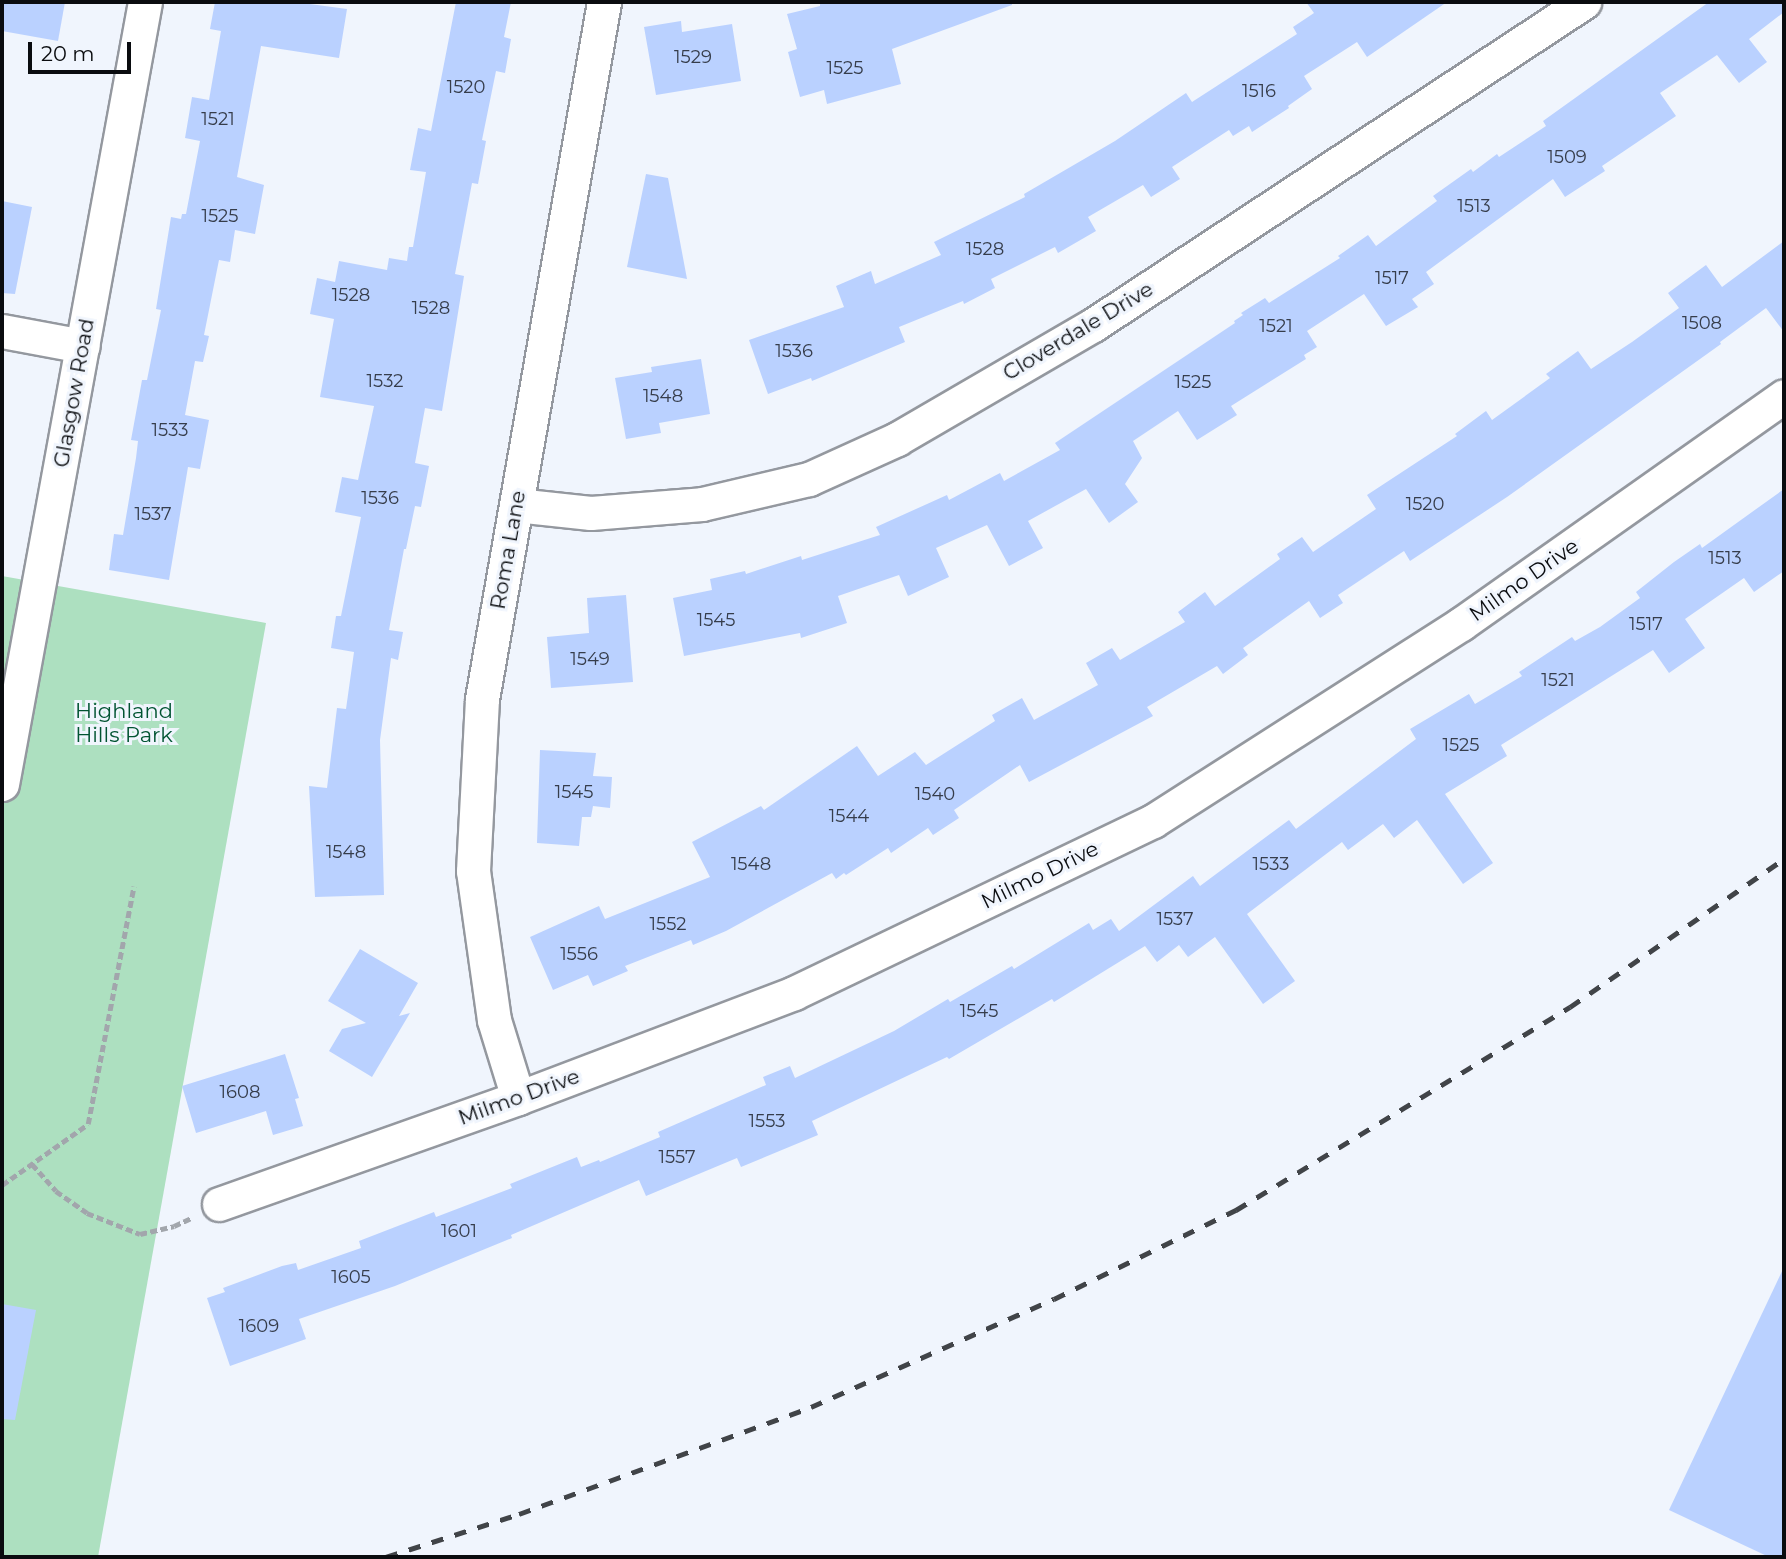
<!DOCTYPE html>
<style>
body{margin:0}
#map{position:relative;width:1786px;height:1559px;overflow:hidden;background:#f0f5fd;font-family:Montserrat,sans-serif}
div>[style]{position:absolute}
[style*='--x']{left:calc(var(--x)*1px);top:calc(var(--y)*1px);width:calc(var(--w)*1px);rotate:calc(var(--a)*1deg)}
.green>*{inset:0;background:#ade0c0}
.building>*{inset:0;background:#bad1ff}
.path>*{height:4.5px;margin-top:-2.25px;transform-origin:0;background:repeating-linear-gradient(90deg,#a2a6ac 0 7px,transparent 0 10.5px)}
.roads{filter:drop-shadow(2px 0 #94989f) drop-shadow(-2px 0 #94989f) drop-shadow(0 2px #94989f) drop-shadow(0 -2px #94989f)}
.minor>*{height:33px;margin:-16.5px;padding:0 16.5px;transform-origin:16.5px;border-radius:16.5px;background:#fff}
.rail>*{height:5px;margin-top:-2.5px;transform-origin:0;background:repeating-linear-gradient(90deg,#414448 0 12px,transparent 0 24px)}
span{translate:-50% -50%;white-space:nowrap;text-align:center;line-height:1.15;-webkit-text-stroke:6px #f0f5fd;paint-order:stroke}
.number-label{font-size:18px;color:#363d4b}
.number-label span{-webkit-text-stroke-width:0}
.street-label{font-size:21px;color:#0a0c0f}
.park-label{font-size:21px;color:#015432}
.frame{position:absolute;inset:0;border:4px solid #0a0c0f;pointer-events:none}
.scale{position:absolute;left:28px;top:42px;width:103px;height:32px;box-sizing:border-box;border:4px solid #0a0c0f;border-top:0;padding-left:9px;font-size:21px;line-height:24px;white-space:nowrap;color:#0a0c0f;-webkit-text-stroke:5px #f0f5fd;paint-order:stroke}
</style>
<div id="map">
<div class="green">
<i style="clip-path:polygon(2px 576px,266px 623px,98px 1557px,2px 1557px)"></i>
</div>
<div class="building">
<i style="clip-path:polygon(2px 2px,65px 2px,58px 41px,2px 31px)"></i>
<i style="clip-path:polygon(215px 2px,295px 2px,347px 9px,339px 58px,261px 46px,237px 177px,264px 185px,255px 234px,235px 230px,230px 262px,219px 260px,204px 335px,209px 336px,203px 362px,195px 361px,185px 415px,209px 420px,200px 469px,188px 467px,169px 580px,109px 570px,114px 534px,123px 535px,136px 458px,138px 441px,131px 440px,142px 380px,147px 380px,161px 310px,156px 309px,171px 217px,181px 219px,182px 214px,186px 214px,200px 141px,185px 138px,192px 97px,209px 100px,221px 31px,210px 29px)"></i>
<i style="clip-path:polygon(456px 2px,511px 2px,504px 37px,511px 39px,505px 73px,496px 71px,482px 140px,486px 141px,478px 184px,472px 183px,455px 274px,464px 276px,442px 411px,425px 408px,415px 463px,429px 466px,421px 507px,415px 506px,406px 549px,404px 549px,389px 630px,403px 632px,398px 660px,391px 658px,380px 740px,384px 895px,315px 897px,309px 786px,327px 788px,337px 708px,346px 709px,354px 652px,331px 648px,336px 616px,341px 616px,361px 517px,335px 512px,342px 477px,358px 480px,374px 406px,320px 397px,334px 319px,310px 314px,317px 278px,335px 282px,339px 261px,387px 270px,389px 258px,407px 261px,409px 247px,413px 247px,426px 172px,410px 170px,418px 128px,431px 131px)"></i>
<i style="clip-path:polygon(820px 2px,1012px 2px,1012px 5px,892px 49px,901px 84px,827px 104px,824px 90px,800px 97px,788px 52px,797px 49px,787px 14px,820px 6px)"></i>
<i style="clip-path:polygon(1306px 2px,1447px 2px,1367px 57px,1357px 42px,1304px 76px,1312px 89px,1288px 106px,1289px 108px,1252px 132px,1249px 126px,1233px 136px,1229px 130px,1172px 167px,1180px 179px,1151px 197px,1143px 185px,1088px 217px,1096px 231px,1058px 253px,1055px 247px,991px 279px,995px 288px,964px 304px,963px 301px,899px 327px,905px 342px,812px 381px,811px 378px,768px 394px,749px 340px,844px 307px,836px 286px,871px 271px,875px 284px,941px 255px,934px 242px,1025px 197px,1024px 194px,1115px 141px,1186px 93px,1192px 102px,1297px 34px,1293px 27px,1314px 13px)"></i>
<i style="clip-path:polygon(1709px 2px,1784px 2px,1784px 12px,1749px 39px,1767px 62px,1739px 83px,1717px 55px,1660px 93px,1676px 116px,1602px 166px,1605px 171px,1565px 197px,1553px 179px,1426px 272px,1434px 284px,1412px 299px,1418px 307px,1386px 326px,1364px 294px,1307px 331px,1317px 347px,1304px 355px,1306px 359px,1231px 406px,1237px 415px,1197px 440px,1178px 411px,1133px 441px,1142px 458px,1125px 484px,1138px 502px,1109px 523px,1086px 489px,1028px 521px,1043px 548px,1009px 566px,987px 525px,936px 548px,949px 577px,908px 596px,899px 575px,838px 596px,847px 623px,801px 638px,800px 633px,684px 656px,673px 598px,712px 590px,710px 579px,745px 571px,746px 574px,801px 556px,802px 560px,880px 535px,876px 527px,947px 495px,949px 500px,1000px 473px,1004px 481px,1060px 450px,1055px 443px,1235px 323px,1234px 321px,1243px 315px,1241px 313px,1265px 298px,1269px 303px,1340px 258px,1338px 256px,1368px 235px,1376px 246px,1437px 201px,1433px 196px,1471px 169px,1473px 172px,1497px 154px,1499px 157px,1546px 126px,1543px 121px)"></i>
<i style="clip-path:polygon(681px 21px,682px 32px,732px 24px,741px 81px,656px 95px,644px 27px)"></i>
<i style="clip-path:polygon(646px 174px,668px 178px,687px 279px,627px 267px)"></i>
<i style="clip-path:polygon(2px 201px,32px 207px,15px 294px,2px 293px)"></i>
<i style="clip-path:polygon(1784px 241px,1784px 332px,1766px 308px,1720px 342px,1721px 344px,1507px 497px,1410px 561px,1404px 551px,1338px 595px,1343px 603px,1320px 618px,1309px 601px,1243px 648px,1248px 655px,1223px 674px,1217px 666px,1147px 707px,1153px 716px,1029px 782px,1020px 765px,954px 810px,959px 818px,933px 835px,928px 828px,891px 853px,888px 848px,846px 875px,844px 873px,836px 879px,832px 873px,726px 931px,693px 945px,691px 940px,625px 966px,628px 971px,593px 986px,588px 975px,553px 990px,530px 937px,599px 906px,605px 919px,710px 877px,692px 842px,761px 806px,764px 810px,857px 746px,878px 776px,915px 752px,926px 765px,995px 721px,992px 715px,1022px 698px,1034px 720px,1098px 685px,1086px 663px,1112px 648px,1120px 660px,1185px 622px,1178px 612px,1205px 592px,1215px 606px,1280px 559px,1277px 554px,1302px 537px,1313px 552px,1376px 509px,1367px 495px,1457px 436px,1455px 434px,1486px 411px,1492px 420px,1550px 378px,1546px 374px,1578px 351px,1591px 369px,1632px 342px,1679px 308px,1668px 293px,1706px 265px,1722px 287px)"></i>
<i style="clip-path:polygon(701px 359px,710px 414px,659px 423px,661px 433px,626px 439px,615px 378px,652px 372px,651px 367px)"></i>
<i style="clip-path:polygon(1784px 489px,1784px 571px,1754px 592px,1744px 578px,1685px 619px,1705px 648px,1669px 673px,1653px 650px,1501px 745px,1507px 756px,1445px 794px,1493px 863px,1463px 884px,1417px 820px,1394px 838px,1383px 824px,1348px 850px,1342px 842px,1247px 914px,1295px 981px,1263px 1004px,1215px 937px,1188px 957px,1179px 945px,1157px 962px,1145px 946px,1054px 1002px,1052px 999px,949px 1059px,947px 1057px,812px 1121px,818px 1135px,741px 1167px,737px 1158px,646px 1196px,639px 1180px,511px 1235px,512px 1238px,395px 1286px,299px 1319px,306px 1339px,230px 1366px,207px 1298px,225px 1292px,223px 1288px,282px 1266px,296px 1263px,298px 1270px,361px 1248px,359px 1241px,434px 1212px,436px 1217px,512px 1188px,510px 1184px,577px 1157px,581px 1167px,599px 1160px,600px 1162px,660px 1137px,658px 1132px,766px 1085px,763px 1077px,790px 1066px,795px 1078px,894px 1031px,948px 999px,950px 1002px,1012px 966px,1014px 969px,1089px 923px,1093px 930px,1111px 919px,1119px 931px,1193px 876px,1200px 886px,1289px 820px,1296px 829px,1416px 739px,1410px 729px,1469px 694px,1475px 704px,1522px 676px,1519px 672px,1572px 637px,1575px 641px,1600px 627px,1640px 598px,1636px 592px,1674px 562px,1700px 544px,1702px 548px)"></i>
<i style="clip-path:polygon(626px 595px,633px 682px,551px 688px,547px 637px,589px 633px,587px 598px)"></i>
<i style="clip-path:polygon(540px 750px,596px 753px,593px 776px,612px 777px,610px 808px,593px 806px,591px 817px,582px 817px,579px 846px,537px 843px)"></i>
<i style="clip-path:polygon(360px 949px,418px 983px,399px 1016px,410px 1013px,372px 1077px,329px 1051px,342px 1029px,366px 1023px,328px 1001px)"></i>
<i style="clip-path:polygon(285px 1054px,299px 1098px,295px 1099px,303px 1126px,273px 1135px,266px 1111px,196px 1133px,182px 1086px)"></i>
<i style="clip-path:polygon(1784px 1267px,1784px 1557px,1769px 1557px,1669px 1510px)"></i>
<i style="clip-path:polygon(2px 1304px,36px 1310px,15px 1420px,2px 1419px)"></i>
</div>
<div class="path">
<i style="--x:32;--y:1164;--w:36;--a:48"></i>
<i style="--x:56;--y:1191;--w:38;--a:35"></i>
<i style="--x:87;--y:1213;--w:57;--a:21.6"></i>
<i style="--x:140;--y:1234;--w:35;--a:-13"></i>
<i style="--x:174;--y:1226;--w:19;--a:-25"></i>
<i style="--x:2;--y:1185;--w:105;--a:-35.3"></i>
<i style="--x:88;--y:1124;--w:242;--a:-79.1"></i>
</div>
<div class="roads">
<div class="minor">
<i style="--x:2;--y:331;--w:82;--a:10.5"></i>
<i style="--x:516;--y:505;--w:75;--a:6.1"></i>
<i style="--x:591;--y:513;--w:111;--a:-4.6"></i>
<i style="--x:702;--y:504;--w:110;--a:-13.2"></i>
<i style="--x:809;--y:479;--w:97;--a:-24.4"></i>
<i style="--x:897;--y:439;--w:227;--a:-30.2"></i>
<i style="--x:1093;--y:325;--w:588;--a:-33.34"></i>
<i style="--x:2;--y:784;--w:795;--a:-79.64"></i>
<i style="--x:518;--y:1098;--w:82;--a:-107.1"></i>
<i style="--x:494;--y:1020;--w:150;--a:-98"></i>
<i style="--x:473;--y:871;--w:172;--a:-87"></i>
<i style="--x:482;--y:699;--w:708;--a:-80.07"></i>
<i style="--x:219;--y:1204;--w:317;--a:-19.5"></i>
<i style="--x:518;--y:1098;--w:295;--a:-20.8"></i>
<i style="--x:794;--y:993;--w:398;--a:-25.6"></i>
<i style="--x:1153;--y:821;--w:366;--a:-32.6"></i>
<i style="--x:1461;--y:624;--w:395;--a:-35.2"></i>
</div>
</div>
<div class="rail">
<i style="--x:386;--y:1557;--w:140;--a:-17.9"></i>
<i style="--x:519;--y:1514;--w:311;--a:-20.1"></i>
<i style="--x:811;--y:1407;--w:266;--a:-24"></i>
<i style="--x:1054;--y:1299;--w:203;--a:-26.1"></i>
<i style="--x:1236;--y:1210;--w:391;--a:-31.3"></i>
<i style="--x:1570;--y:1007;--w:260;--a:-34.7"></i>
</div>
<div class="number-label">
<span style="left:693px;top:57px">1529</span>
<span style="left:845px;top:68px">1525</span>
<span style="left:466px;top:87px">1520</span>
<span style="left:1259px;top:91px">1516</span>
<span style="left:218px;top:119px">1521</span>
<span style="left:1567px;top:157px">1509</span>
<span style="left:1474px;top:206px">1513</span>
<span style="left:220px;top:216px">1525</span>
<span style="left:985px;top:249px">1528</span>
<span style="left:1392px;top:278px">1517</span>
<span style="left:351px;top:295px">1528</span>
<span style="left:431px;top:308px">1528</span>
<span style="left:1702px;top:323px">1508</span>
<span style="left:1276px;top:326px">1521</span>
<span style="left:794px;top:351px">1536</span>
<span style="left:385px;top:381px">1532</span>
<span style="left:1193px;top:382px">1525</span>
<span style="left:663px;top:396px">1548</span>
<span style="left:170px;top:430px">1533</span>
<span style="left:380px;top:498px">1536</span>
<span style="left:1425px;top:504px">1520</span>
<span style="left:153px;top:514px">1537</span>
<span style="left:1725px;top:558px">1513</span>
<span style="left:716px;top:620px">1545</span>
<span style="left:1646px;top:624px">1517</span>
<span style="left:590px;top:659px">1549</span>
<span style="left:1558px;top:680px">1521</span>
<span style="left:1461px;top:745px">1525</span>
<span style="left:574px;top:792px">1545</span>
<span style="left:935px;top:794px">1540</span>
<span style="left:849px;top:816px">1544</span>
<span style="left:346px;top:852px">1548</span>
<span style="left:751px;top:864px">1548</span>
<span style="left:1271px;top:864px">1533</span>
<span style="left:1175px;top:919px">1537</span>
<span style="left:668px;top:924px">1552</span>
<span style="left:579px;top:954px">1556</span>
<span style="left:979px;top:1011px">1545</span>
<span style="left:240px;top:1092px">1608</span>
<span style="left:767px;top:1121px">1553</span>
<span style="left:677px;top:1157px">1557</span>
<span style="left:459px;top:1231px">1601</span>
<span style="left:351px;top:1277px">1605</span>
<span style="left:259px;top:1326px">1609</span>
</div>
<div class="street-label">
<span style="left:1078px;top:331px;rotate:-31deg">Cloverdale Drive</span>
<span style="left:74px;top:393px;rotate:-80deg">Glasgow Road</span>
<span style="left:508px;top:550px;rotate:-80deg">Roma Lane</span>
<span style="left:1524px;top:580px;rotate:-35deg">Milmo Drive</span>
<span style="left:1040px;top:875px;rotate:-26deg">Milmo Drive</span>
<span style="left:519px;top:1097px;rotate:-20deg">Milmo Drive</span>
</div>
<div class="park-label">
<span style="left:124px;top:723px">Highland<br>Hills Park</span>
</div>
<div class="frame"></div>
<div class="scale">20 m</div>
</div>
